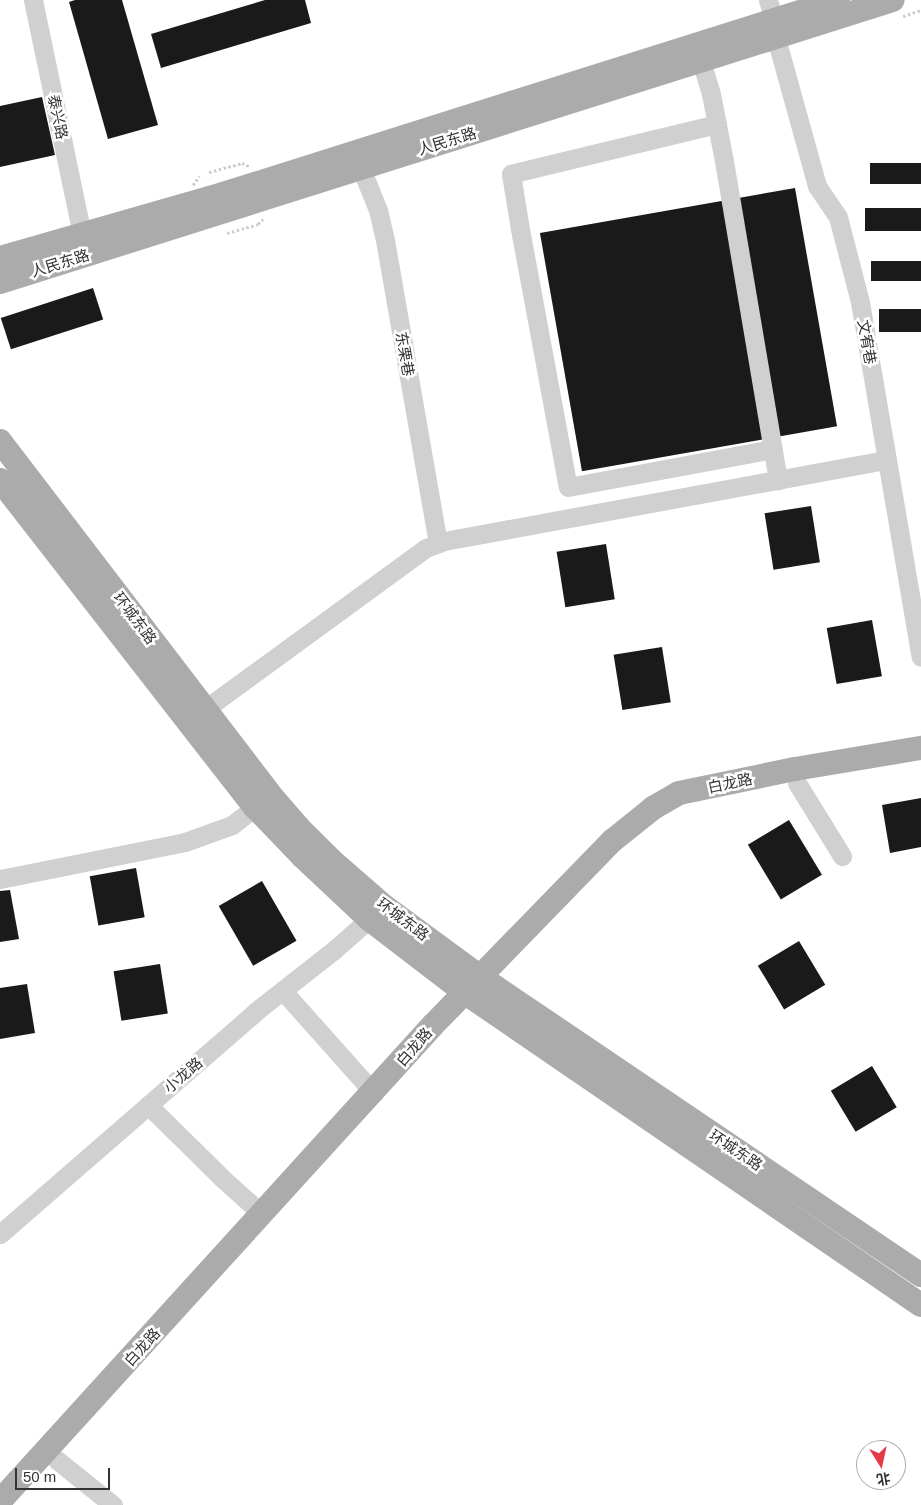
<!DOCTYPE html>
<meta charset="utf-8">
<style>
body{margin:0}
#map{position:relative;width:921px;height:1505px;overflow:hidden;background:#fff;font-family:Helvetica,"Noto Sans SC",sans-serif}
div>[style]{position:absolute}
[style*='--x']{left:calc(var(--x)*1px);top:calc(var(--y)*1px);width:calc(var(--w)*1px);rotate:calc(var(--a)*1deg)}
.building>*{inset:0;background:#1a1a1a;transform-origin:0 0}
.path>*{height:2.5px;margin-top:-1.25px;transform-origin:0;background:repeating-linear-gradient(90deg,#cdcdcd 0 2.5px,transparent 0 5px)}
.minor>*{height:19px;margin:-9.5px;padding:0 9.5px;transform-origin:9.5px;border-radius:9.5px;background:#d0d0d0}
.major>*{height:24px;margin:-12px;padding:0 12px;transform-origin:12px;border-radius:12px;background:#ababab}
span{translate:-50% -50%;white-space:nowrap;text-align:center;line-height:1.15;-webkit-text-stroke:5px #fff;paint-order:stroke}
.street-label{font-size:15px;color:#333}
.north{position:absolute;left:856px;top:1440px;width:50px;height:50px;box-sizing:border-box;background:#fff;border:1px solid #adadad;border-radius:50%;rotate:170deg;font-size:14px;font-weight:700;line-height:20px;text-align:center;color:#333}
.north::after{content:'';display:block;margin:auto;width:18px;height:22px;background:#e63946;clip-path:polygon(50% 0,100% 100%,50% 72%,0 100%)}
.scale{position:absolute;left:15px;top:1468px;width:95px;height:22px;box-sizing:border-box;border:2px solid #333;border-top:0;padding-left:6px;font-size:15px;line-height:18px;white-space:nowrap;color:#333;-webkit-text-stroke:4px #fff;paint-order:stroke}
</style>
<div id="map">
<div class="building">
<i style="clip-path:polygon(75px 0,122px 0,158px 125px,108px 139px,69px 2px)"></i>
<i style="clip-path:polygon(265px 0,305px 0,311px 23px,161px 68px,151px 34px)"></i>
<i style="clip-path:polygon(42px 97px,55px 155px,0 167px,0 106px)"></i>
<i style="left:921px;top:163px;width:21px;height:51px;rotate:90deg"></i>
<i style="left:795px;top:188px;width:242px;height:259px;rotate:80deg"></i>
<i style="left:921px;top:208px;width:23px;height:56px;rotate:90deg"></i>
<i style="left:921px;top:261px;width:20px;height:50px;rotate:90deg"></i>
<i style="left:93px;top:288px;width:33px;height:97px;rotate:72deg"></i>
<i style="left:921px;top:309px;width:23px;height:42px;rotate:90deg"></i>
<i style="left:811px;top:506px;width:57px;height:47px;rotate:81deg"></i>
<i style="left:606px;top:544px;width:56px;height:50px;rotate:81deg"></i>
<i style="left:872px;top:620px;width:57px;height:46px;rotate:80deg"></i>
<i style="left:662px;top:647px;width:56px;height:49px;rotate:81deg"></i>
<i style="clip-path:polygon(921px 798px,921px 847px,890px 853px,882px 805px)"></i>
<i style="left:789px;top:820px;width:64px;height:48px;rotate:59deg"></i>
<i style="left:136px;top:868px;width:50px;height:47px;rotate:80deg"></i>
<i style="left:262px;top:881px;width:69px;height:50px;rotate:60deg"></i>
<i style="clip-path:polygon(10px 890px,19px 939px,0 942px,0 891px)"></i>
<i style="left:799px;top:941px;width:51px;height:48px;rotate:59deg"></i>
<i style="left:160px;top:964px;width:50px;height:47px;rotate:81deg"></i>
<i style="clip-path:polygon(27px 984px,35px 1033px,0 1039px,0 988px)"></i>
<i style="left:872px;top:1066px;width:48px;height:48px;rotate:59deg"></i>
</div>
<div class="path">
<i style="--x:903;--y:16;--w:19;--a:-18"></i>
<i style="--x:209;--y:172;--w:34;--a:-15"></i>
<i style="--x:242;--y:163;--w:8;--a:23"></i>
<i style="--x:193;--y:185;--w:11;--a:-56"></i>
<i style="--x:227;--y:233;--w:32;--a:-16"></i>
<i style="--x:258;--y:224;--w:7;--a:-45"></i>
</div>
<div class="minor">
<i style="--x:33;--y:0;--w:239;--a:78.2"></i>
<i style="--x:768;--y:0;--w:22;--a:74"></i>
<i style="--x:776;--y:38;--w:154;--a:74.5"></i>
<i style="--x:817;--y:186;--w:37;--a:56"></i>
<i style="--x:838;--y:217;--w:88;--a:75.5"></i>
<i style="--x:860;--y:302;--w:360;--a:80.3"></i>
<i style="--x:701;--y:61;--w:34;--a:73"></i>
<i style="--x:711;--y:94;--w:68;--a:79"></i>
<i style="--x:724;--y:161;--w:324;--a:80.4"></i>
<i style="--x:717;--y:124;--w:212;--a:166.4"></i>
<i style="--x:511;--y:174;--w:56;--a:80.7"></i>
<i style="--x:520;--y:229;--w:262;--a:79.5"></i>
<i style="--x:568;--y:487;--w:208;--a:-10.5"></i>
<i style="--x:361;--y:168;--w:45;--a:68"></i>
<i style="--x:378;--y:210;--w:31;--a:77"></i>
<i style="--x:385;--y:240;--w:308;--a:80.1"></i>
<i style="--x:205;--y:709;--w:273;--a:-36.1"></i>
<i style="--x:426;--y:548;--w:19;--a:-21"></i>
<i style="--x:444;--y:541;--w:450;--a:-10.4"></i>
<i style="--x:797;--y:783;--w:86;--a:58.3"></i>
<i style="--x:0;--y:879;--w:189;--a:-11.3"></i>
<i style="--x:185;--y:842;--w:50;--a:-19.9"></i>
<i style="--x:232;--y:825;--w:29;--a:-38"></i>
<i style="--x:283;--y:991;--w:137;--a:48.3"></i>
<i style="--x:148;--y:1105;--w:104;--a:44.6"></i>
<i style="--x:222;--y:1178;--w:54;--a:42"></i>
<i style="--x:0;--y:1234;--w:338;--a:-41"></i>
<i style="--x:255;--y:1012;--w:100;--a:-38.1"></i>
<i style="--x:334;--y:950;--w:47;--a:-41.5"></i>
<i style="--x:57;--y:1460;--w:72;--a:38.8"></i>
</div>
<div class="major">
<i style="--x:0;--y:258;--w:232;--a:-16"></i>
<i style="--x:223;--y:194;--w:645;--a:-17.51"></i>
<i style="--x:0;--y:282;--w:936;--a:-17.53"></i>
<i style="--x:0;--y:441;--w:442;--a:52.6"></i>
<i style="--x:268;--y:792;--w:48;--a:49.3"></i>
<i style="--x:299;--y:828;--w:45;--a:45"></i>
<i style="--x:331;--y:860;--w:72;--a:41"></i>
<i style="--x:385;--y:907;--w:117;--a:36.3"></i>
<i style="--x:479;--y:976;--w:534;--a:34.08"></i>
<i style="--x:0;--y:480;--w:415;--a:52.1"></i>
<i style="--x:255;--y:807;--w:69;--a:46.2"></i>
<i style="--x:303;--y:857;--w:91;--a:43.2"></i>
<i style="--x:369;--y:919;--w:120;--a:37.5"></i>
<i style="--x:464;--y:992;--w:554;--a:34.41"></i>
<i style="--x:0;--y:1501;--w:643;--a:-47.71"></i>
<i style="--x:433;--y:1025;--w:257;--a:-45.8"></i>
<i style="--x:612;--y:841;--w:53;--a:-38.8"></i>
<i style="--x:653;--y:808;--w:30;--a:-30"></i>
<i style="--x:679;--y:793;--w:118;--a:-11.7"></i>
<i style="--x:795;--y:769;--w:128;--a:-9.5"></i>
</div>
<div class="street-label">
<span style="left:58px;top:117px;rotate:78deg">泰兴路</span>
<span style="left:447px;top:141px;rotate:-17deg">人民东路</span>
<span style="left:60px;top:263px;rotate:-17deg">人民东路</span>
<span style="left:867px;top:342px;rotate:80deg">文宥巷</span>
<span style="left:405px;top:354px;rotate:80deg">东栗巷</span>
<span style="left:135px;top:618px;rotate:53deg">环城东路</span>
<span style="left:730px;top:783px;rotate:-12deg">白龙路</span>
<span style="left:403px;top:919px;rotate:37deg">环城东路</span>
<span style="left:414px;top:1047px;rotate:-49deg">白龙路</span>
<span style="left:183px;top:1075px;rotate:-41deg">小龙路</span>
<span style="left:736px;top:1150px;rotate:34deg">环城东路</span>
<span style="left:142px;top:1347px;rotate:-48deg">白龙路</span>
</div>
<div class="north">北</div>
<div class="scale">50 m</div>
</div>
